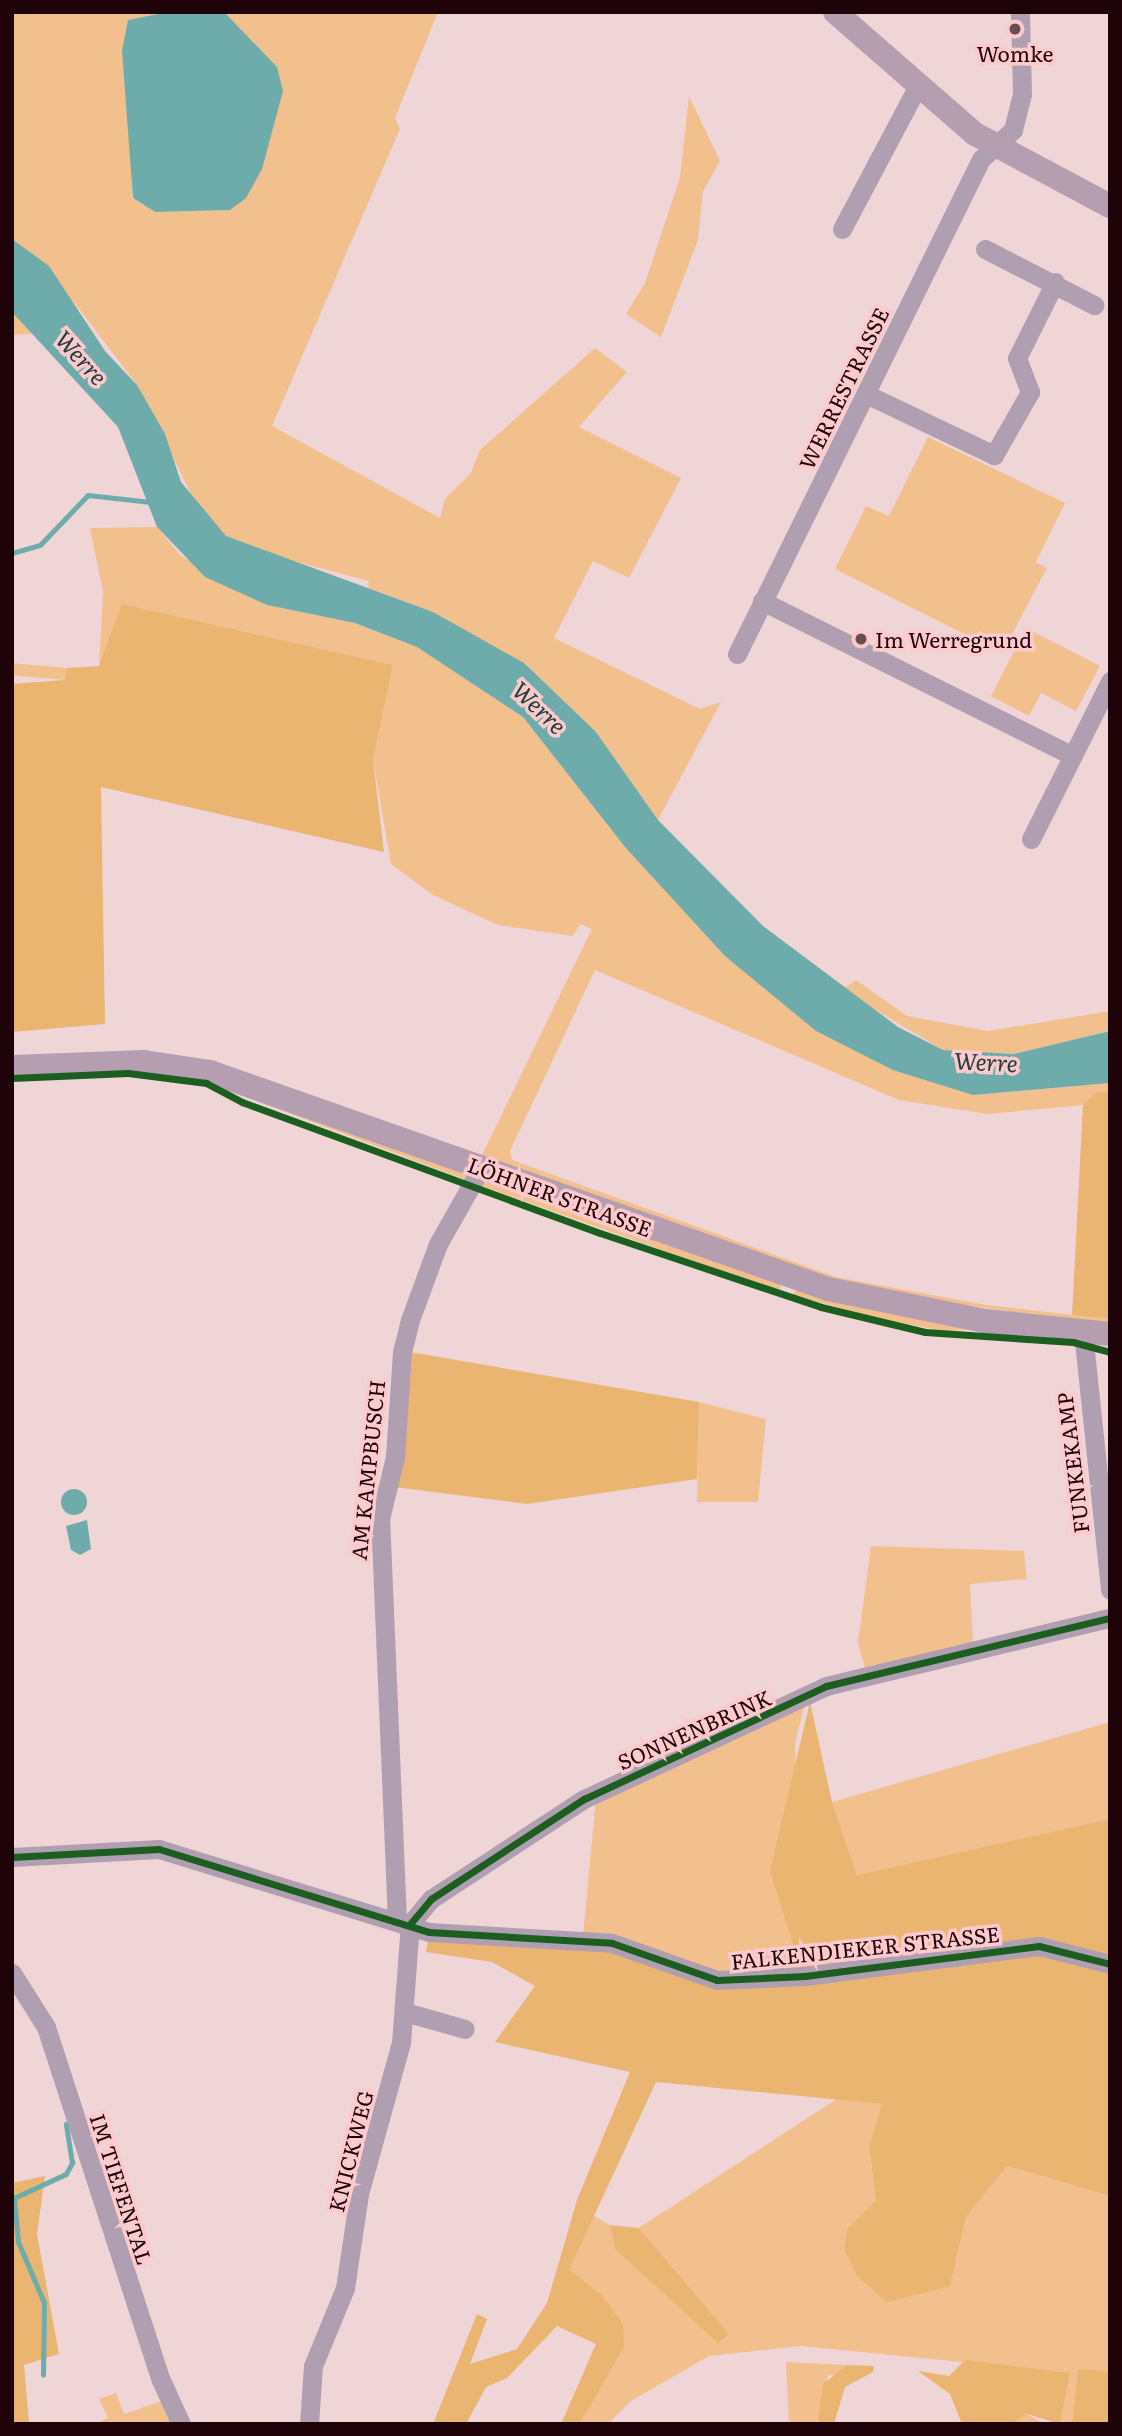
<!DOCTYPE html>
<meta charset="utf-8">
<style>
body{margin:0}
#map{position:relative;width:1122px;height:2436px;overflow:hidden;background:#f0d5d7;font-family:Literata,serif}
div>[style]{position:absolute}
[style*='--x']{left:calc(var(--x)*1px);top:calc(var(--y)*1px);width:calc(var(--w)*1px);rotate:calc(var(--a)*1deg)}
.green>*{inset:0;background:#f1c08c;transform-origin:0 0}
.forest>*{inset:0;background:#e9b570}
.water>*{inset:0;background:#6eacac}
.round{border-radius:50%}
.stream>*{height:4.5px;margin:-2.25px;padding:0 2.25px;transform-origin:2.25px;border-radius:2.25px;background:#6eacac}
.minor>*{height:19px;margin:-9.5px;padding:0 9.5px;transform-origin:9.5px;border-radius:9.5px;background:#af9fb1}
.major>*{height:24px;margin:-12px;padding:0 12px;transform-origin:12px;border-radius:12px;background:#b49eb0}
.cycleway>*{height:7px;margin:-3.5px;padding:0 3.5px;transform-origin:3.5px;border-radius:3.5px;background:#1b5e20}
.dots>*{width:19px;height:19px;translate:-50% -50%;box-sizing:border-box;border:4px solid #fcc9cd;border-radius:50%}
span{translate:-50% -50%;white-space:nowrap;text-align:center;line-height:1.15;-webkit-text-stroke:7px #fcc9cd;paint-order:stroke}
.poi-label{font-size:21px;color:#1e0408}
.left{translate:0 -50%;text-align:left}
.street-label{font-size:21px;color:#1e0408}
.water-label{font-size:23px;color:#203e3e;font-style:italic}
.frame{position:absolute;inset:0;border:14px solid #1e0408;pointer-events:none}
</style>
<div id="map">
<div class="green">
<i style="clip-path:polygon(12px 12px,168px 12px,129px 20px,132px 198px,155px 212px,230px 210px,226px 14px,193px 12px,438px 12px,395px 118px,400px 129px,272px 426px,440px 518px,445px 499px,471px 473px,480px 450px,595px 348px,627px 372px,579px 427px,681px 478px,629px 578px,593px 561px,554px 638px,700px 709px,721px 702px,658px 820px,596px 732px,433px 612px,368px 588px,369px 581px,256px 551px,226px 536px,196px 504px,137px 385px,77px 306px,12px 239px)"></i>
<i style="clip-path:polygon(689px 96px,720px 161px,703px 191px,698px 240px,661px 337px,626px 314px,645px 283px,680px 177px)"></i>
<i style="clip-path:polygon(12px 312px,37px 333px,12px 335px)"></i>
<i style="clip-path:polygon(928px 437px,1065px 503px,1036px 562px,1047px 568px,1002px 653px,835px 569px,866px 506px,889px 516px)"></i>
<i style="clip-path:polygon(157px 527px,180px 555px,267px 605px,355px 623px,417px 647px,523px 717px,625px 847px,973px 1095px,1110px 1083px,1110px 1091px,1095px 1093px,1083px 1105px,988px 1114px,899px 1100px,595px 970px,510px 1151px,512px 1160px,836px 1277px,986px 1305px,1110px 1319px,1110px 1326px,854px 1289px,480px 1159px,592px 929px,580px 924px,573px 936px,498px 925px,433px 895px,391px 864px,373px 759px,393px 665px,134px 607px,99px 666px,103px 592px,90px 528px)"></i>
<i style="clip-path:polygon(1026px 628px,1100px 666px,1076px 711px,1041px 693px,1029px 716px,991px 696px)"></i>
<i style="left:67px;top:668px;width:12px;height:55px;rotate:95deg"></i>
<i style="clip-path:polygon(856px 980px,907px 1016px,988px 1031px,1110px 1011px,1110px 1031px,1014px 1054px,943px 1050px,842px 990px)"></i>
<i style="clip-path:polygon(233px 1092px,466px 1174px,466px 1177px,464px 1179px)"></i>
<i style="clip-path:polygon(484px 1181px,780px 1284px,781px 1292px,479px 1185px)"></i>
<i style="clip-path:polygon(799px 1287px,973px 1329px,943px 1331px,881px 1319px,792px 1295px)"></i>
<i style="clip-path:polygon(699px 1402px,766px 1419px,758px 1502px,697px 1502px)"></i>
<i style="clip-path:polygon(871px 1546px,1024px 1551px,1027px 1579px,970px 1584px,973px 1642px,865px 1668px,858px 1642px)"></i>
<i style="clip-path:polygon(805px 1703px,795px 1743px,805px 1983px,752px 1987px,582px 1947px,596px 1798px)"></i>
<i style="clip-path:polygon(1110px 1722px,1110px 1819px,857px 1875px,832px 1802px)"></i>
<i style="clip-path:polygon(838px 2098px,882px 2104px,869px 2146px,876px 2200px,847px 2229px,844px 2250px,857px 2276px,950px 2286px,966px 2217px,1007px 2166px,1110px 2196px,1110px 2371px,1078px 2369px,1072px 2424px,1060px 2424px,1070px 2373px,801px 2346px,709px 2356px,631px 2401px,608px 2424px,578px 2424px,624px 2347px,569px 2270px,590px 2214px,610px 2225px,615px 2249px,728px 2333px,639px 2228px)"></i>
<i style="clip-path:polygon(786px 2362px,847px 2365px,840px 2376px,828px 2375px,818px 2424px,789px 2424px)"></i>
<i style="clip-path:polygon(116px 2393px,124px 2414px,162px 2401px,175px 2424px,94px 2424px,108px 2418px,99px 2399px)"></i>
<i style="clip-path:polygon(1027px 2414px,1044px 2424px,1012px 2424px)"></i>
</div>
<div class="forest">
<i style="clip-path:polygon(122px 604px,393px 665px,373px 759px,384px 852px,101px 787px,105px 1024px,12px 1032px,12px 684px,65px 680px,67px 668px,99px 666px)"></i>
<i style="clip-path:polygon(1110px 1091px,1110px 1319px,1072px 1315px,1083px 1105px,1095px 1093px)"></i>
<i style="clip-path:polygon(410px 1352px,699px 1402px,697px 1479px,527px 1504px,394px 1487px)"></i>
<i style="clip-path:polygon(810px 1702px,832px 1802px,857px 1875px,1110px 1819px,1110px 2196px,1007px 2166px,966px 2217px,950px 2286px,887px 2302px,857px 2276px,844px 2250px,847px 2229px,876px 2200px,869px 2146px,882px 2104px,656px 2082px,569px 2270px,602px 2295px,623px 2324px,624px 2347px,589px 2408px,578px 2424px,561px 2424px,596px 2344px,557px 2326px,507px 2378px,486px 2387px,466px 2424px,433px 2424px,477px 2314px,487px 2319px,470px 2364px,517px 2349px,547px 2303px,577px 2200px,630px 2072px,495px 2042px,535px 1986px,492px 1962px,426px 1952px,429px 1936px,610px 1950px,716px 1986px,805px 1982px,770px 1871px)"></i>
<i style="clip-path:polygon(45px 2176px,37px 2234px,59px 2354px,24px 2365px,29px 2422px,12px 2424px,12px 2183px)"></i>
<i style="clip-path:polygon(610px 2225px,639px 2228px,729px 2334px,718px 2343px,680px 2308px,615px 2249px)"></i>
<i style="clip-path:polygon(965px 2360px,1070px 2373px,1060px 2424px,1027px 2414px,1012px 2424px,962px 2424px,950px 2394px,918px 2371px,949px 2376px)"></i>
<i style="clip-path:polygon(847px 2365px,874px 2366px,873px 2372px,845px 2387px,834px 2424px,818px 2424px,823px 2384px)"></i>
<i style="clip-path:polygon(1078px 2369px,1110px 2371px,1110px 2424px,1072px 2424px)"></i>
</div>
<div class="water">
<i style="clip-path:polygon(168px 12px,226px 14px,277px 67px,283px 91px,262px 169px,246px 198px,230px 210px,155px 212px,133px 198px,122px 51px,128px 20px)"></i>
<i style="clip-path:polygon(12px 239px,49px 266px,105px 351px,137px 385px,165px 434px,181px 482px,226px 536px,433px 612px,524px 663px,596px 732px,658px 820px,763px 926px,898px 1027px,943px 1050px,1014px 1054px,1110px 1031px,1110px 1083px,973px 1095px,893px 1070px,816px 1031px,725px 956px,625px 847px,523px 717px,417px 647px,355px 623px,267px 605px,205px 577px,157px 527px,118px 427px,12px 312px)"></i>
<i class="round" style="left:61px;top:1489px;width:26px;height:26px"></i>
<i style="clip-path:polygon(87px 1520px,91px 1549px,80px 1555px,71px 1550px,66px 1526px)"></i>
</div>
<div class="stream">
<i style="--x:12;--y:553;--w:29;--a:-16"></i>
<i style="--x:40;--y:545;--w:69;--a:-46.2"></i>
<i style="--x:88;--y:495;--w:63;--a:6.3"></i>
<i style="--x:43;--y:2375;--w:72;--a:-89.2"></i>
<i style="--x:44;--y:2303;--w:66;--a:-113.1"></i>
<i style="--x:18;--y:2242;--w:44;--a:-95.2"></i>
<i style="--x:14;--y:2198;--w:57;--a:-24.8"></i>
<i style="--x:66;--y:2174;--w:13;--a:-61"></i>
<i style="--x:72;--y:2163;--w:39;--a:-99"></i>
</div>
<div class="minor">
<i style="--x:842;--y:229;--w:158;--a:-62.1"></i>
<i style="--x:985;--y:249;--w:123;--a:27.2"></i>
<i style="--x:866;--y:394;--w:142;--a:25.5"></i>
<i style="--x:994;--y:455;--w:73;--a:-60.3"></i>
<i style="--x:1030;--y:392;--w:36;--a:-111"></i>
<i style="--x:1017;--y:358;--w:85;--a:-63.4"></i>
<i style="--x:762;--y:601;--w:347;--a:26.5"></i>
<i style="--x:737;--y:654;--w:552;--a:-63.76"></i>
<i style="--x:981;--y:159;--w:43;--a:-42.2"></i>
<i style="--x:1013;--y:130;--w:37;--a:-76"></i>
<i style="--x:1022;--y:94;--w:82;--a:-91.4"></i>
<i style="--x:1031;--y:839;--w:177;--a:-63.4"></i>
<i style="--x:1083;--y:1332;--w:259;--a:84"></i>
<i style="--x:12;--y:1857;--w:147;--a:-3.1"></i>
<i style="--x:159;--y:1849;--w:282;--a:17.1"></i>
<i style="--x:429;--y:1932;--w:183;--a:3.4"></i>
<i style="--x:612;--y:1943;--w:111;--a:19.4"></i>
<i style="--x:717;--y:1980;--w:88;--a:-2.6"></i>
<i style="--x:805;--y:1976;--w:236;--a:-7.3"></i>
<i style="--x:1039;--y:1946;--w:73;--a:14.2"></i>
<i style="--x:397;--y:1921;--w:402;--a:-92.4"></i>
<i style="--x:380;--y:1519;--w:64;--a:-76.4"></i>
<i style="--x:395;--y:1457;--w:105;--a:-86.2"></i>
<i style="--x:402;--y:1352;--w:33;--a:-76"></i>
<i style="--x:410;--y:1320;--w:81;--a:-69.8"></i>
<i style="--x:438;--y:1244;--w:87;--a:-60.5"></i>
<i style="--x:410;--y:1924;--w:33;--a:-50"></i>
<i style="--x:431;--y:1899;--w:183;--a:-33.2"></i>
<i style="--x:584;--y:1799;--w:267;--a:-25"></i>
<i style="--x:826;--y:1686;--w:292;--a:-13.5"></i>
<i style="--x:12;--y:1973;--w:64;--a:57.8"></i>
<i style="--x:46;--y:2027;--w:371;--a:72"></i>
<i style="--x:161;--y:2380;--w:48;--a:65.6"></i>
<i style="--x:405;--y:2012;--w:62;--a:15.8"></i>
<i style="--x:309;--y:2424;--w:58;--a:-86.1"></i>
<i style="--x:313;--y:2366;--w:84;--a:-67.7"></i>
<i style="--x:345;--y:2288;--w:95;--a:-81.5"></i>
<i style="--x:359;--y:2194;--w:157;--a:-74.5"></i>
<i style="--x:401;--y:2043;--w:119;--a:-85.7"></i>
</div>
<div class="major">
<i style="--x:835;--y:12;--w:186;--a:41.1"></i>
<i style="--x:975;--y:134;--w:153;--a:28.1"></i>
<i style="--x:12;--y:1067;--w:132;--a:-2.2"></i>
<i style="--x:144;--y:1062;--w:67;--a:8.6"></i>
<i style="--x:210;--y:1072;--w:655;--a:19.35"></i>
<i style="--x:828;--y:1289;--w:160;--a:11.5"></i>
<i style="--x:985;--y:1321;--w:126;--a:5.9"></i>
</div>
<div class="cycleway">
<i style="--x:12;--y:1078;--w:116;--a:-2.5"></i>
<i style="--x:128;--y:1073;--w:79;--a:7.3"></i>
<i style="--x:206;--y:1083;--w:41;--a:27.8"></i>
<i style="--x:242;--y:1102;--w:381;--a:20.1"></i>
<i style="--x:600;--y:1233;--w:233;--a:18.5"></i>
<i style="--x:821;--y:1307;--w:107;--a:13.5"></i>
<i style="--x:925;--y:1332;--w:148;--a:3.9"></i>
<i style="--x:1073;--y:1342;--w:38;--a:15"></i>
<i style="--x:12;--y:1857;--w:147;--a:-3.1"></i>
<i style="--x:159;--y:1849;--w:282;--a:17.1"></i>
<i style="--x:429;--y:1932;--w:183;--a:3.4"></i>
<i style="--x:612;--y:1943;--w:111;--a:19.4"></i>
<i style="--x:717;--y:1980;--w:88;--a:-2.6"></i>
<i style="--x:805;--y:1976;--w:236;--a:-7.3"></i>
<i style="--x:1039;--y:1946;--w:73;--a:14.2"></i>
<i style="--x:410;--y:1924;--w:33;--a:-50"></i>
<i style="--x:431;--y:1899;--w:183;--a:-33.2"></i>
<i style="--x:584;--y:1799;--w:267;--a:-25"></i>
<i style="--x:826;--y:1686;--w:292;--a:-13.5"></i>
</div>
<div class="dots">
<i style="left:1015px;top:29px;background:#684d50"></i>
<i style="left:861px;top:639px;background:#684d50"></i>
</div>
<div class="poi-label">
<span style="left:1015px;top:53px">Womke</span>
<span class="left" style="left:875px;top:639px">Im Werregrund</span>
</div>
<div class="street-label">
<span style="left:843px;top:388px;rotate:-64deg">WERRESTRASSE</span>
<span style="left:560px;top:1196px;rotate:20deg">LÖHNER STRASSE</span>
<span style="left:1072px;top:1463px;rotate:-97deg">FUNKEKAMP</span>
<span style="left:367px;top:1470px;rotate:-84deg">AM KAMPBUSCH</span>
<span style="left:694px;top:1729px;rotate:-24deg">SONNENBRINK</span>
<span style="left:865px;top:1947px;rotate:-6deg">FALKENDIEKER STRASSE</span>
<span style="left:350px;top:2151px;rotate:-76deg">KNICKWEG</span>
<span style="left:122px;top:2189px;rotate:72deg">IM TIEFENTAL</span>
</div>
<div class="water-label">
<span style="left:82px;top:357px;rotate:48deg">Werre</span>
<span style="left:540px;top:707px;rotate:44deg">Werre</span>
<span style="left:986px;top:1061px;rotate:3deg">Werre</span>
</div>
<div class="frame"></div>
</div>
